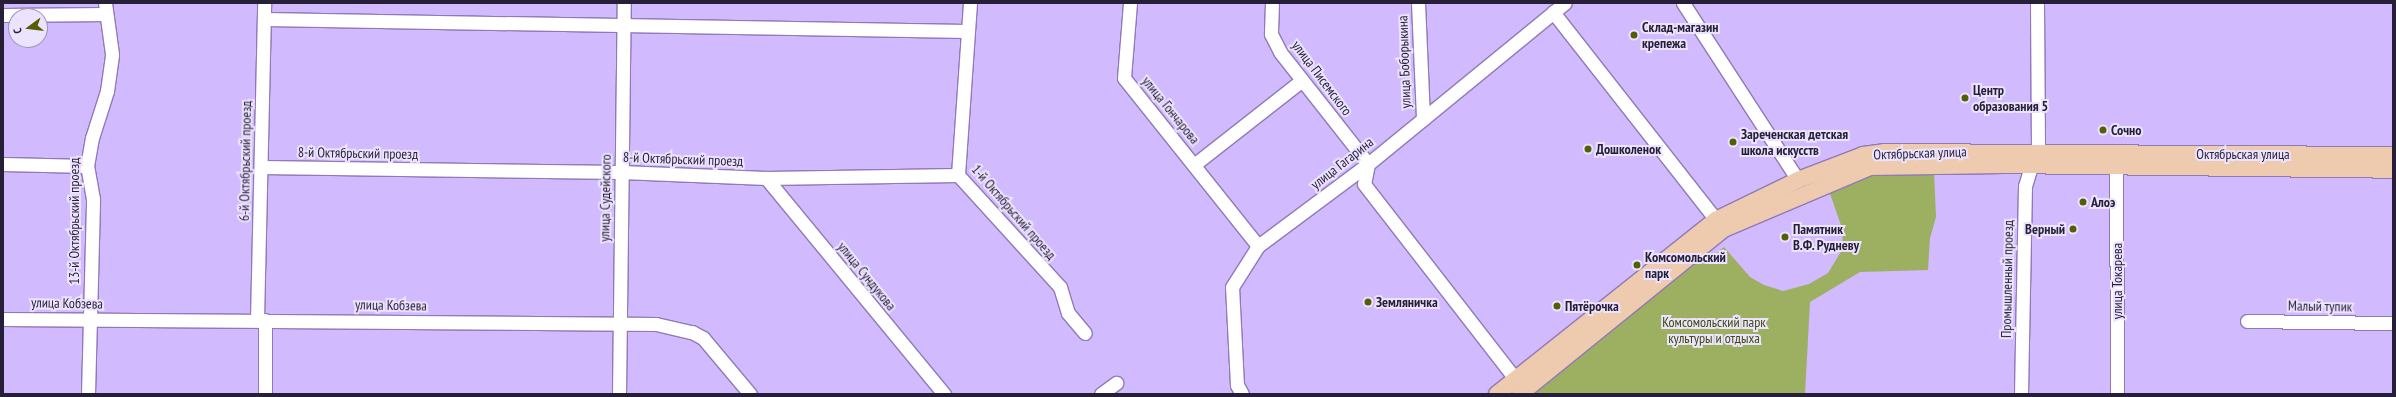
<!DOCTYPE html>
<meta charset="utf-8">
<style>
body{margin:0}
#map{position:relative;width:2396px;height:397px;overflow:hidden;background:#d1bafd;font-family:"PT Sans Narrow",sans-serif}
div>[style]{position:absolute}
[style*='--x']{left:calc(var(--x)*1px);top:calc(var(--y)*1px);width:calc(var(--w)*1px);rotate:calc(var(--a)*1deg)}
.green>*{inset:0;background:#9daf61}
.roads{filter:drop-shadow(1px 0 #8f7ab8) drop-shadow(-1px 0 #8f7ab8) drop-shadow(0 1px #8f7ab8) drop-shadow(0 -1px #8f7ab8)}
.minor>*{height:13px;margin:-6.5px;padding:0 6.5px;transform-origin:6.5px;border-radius:6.5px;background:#fff}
.major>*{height:16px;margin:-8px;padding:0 8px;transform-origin:8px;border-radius:8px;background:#eecaae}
.dots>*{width:11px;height:11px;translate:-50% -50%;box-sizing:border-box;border:2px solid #ece3ff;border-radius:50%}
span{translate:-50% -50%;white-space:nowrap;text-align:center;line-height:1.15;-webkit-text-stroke:4px #ece3ff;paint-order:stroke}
.poi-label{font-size:14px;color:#271e37;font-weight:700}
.left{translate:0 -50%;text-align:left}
.right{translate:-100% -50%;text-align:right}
.street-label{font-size:14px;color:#271e37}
.park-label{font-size:14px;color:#3f4a09}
.frame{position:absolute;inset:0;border:4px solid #271e37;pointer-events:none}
.north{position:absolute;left:8px;top:8px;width:40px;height:40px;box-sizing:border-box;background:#ece3ff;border:1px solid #9d94af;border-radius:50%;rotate:255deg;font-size:11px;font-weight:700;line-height:16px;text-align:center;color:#271e37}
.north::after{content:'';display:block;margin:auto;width:14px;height:18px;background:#526003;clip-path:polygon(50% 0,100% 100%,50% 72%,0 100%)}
</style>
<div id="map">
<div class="green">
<i style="clip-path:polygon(1934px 171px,1936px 217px,1930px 238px,1928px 270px,1860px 272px,1810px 302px,1805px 394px,1529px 394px,1692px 265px,1710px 258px,1724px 247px,1750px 277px,1764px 285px,1783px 291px,1809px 284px,1828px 273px,1842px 250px,1843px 231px,1828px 188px,1870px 172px)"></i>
</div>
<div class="roads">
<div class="minor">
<i style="--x:970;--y:3;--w:172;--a:94"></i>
<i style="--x:958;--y:175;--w:151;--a:47.7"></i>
<i style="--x:1060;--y:287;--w:27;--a:73"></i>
<i style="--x:1068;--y:313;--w:26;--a:50"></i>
<i style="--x:1130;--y:3;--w:75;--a:94.6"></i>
<i style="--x:1124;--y:78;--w:215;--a:51.4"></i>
<i style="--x:1272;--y:3;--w:31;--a:92"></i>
<i style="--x:1271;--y:34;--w:20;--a:63"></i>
<i style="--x:1280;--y:52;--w:142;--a:51.8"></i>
<i style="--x:1368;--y:164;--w:20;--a:101"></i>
<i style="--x:1364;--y:184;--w:248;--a:52.2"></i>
<i style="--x:1418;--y:3;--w:116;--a:87.5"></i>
<i style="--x:1683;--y:3;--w:211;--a:57"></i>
<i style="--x:2037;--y:3;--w:149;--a:89.6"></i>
<i style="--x:1553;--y:12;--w:264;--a:51.9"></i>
<i style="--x:3;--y:15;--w:103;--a:-0.6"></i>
<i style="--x:265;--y:19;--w:701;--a:0.98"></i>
<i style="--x:3;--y:164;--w:84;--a:1.4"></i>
<i style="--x:1195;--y:164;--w:136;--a:-38.1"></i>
<i style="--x:262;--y:167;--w:359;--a:0.8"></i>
<i style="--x:621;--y:172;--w:145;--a:2.4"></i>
<i style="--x:766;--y:178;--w:192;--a:-0.9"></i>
<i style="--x:2116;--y:167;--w:227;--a:89.7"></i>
<i style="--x:766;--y:178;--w:280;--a:50.5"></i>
<i style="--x:3;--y:319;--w:653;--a:0.44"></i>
<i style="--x:656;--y:324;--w:37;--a:13"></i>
<i style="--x:692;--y:332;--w:13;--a:29"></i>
<i style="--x:703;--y:338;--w:73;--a:50"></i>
<i style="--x:257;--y:320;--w:317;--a:-88.7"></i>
<i style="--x:265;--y:320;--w:74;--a:90"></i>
<i style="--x:2247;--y:321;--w:146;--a:0.8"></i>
<i style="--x:88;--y:394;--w:195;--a:-88.5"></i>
<i style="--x:93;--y:199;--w:34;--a:-100"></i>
<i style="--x:87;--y:166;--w:28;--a:-80"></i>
<i style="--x:92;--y:138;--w:49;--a:-72.3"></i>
<i style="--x:107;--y:91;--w:37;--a:-82"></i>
<i style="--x:112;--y:54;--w:51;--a:-97.8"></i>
<i style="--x:619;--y:394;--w:391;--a:-89.3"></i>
<i style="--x:1101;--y:394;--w:19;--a:-36"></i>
<i style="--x:1242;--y:394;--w:10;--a:-119"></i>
<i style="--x:1237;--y:385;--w:98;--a:-92.9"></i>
<i style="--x:1232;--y:287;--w:49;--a:-57.6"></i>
<i style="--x:1258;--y:246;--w:137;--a:-36.7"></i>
<i style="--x:1368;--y:164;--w:254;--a:-39.3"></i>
<i style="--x:2021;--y:394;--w:208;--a:-88.9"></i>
<i style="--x:2025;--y:186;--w:21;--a:-73"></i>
</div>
<div class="major">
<i style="--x:1497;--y:394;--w:280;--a:-38.5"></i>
<i style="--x:1716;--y:220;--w:91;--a:-26"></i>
<i style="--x:1798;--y:180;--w:70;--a:-21"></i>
<i style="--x:1863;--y:155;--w:21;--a:-8"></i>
<i style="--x:1884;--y:152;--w:509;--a:0.34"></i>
<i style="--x:1520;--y:394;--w:262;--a:-39"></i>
<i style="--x:1724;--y:229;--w:159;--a:-23"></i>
<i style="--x:1870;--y:167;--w:134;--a:-0.9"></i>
<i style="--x:2004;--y:165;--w:389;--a:0.7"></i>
</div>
</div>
<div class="dots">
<i style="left:1634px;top:35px;background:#526003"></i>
<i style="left:1965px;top:98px;background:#526003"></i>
<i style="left:2103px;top:130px;background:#526003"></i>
<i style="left:1733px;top:142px;background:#526003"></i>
<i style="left:1588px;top:149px;background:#526003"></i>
<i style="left:2083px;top:202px;background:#526003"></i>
<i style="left:2073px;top:229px;background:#526003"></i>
<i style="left:1785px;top:237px;background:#526003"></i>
<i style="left:1637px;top:265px;background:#526003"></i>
<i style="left:1368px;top:302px;background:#526003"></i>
<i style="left:1557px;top:306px;background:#526003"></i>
</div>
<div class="poi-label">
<span class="left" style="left:1642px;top:35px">Склад-магазин<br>крепежа</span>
<span class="left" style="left:1973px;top:98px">Центр<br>образования 5</span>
<span class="left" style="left:2111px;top:130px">Сочно</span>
<span class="left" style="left:1741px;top:142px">Зареченская детская<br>школа искусств</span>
<span class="left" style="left:1596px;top:149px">Дошколенок</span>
<span class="left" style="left:2091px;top:202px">Алоэ</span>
<span class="left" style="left:1793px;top:237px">Памятник<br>В.Ф. Рудневу</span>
<span class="right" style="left:2065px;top:229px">Верный</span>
<span class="left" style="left:1645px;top:265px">Комсомольский<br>парк</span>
<span class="left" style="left:1376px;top:302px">Земляничка</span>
<span class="left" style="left:1565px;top:306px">Пятёрочка</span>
</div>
<div class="street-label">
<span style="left:1404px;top:62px;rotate:-92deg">улица Боборыкина</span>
<span style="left:1322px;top:78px;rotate:53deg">улица Писемского</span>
<span style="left:1171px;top:110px;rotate:51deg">улица Гончарова</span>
<span style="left:358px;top:153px;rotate:1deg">8-й Октябрьский проезд</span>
<span style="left:1920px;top:153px;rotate:-2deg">Октябрьская улица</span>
<span style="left:2243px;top:154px">Октябрьская улица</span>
<span style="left:683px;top:159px;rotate:2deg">8-й Октябрьский проезд</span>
<span style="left:245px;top:161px;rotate:-89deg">6-й Октябрьский проезд</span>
<span style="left:1342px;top:163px;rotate:-38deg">улица Гагарина</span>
<span style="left:605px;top:198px;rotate:-89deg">улица Судейского</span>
<span style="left:1014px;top:212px;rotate:49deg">1-й Октябрьский проезд</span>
<span style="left:74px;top:221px;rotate:-90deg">13-й Октябрьский проезд</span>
<span style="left:867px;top:276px;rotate:51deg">улица Сундукова</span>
<span style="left:2007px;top:279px;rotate:-89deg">Промышленный проезд</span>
<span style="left:2117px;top:281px;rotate:-90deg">улица Токарева</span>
<span style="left:67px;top:303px;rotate:1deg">улица Кобзева</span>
<span style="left:391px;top:305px;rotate:1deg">улица Кобзева</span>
<span style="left:2320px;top:306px;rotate:1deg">Малый тупик</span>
</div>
<div class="park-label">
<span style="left:1714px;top:330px">Комсомольский парк<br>культуры и отдыха</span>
</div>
<div class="frame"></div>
<div class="north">С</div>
</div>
